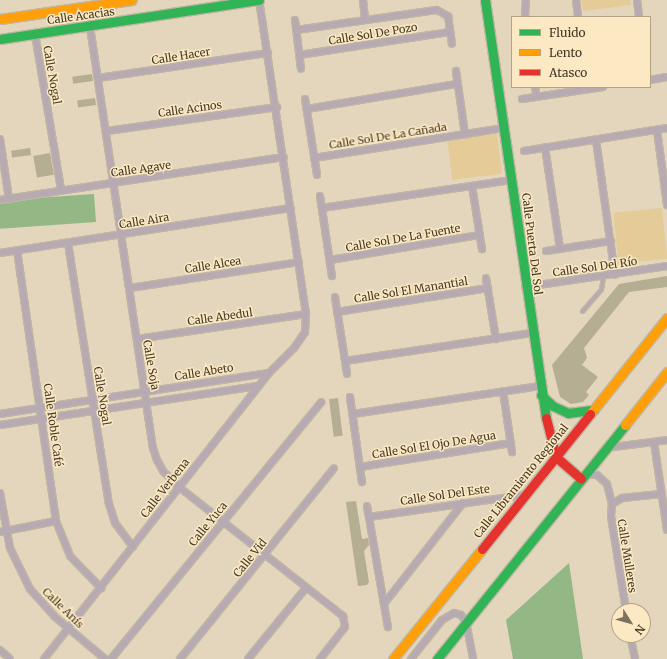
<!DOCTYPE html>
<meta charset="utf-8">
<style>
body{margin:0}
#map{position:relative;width:667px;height:659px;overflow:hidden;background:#e3d6bc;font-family:Merriweather,serif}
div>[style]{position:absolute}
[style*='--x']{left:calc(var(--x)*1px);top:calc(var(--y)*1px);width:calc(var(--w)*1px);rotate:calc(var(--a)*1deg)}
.green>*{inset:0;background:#e5cb98;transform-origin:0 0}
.water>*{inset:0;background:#93b886;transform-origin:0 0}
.building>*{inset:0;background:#b5ae92;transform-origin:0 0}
.roads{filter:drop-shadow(1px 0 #c0b6a2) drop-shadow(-1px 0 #c0b6a2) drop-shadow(0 1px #c0b6a2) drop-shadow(0 -1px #c0b6a2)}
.lane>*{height:3px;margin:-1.5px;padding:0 1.5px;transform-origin:1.5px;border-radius:1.5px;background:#b8aab3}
.street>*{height:6px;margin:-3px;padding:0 3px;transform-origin:3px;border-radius:3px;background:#b8aab3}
.fast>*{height:9px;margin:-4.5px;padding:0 4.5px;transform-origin:4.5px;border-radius:4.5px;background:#30b455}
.slow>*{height:9px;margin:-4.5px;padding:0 4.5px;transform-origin:4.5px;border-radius:4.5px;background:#ff9f0a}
.jam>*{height:9px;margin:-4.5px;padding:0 4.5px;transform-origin:4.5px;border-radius:4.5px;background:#e5322d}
span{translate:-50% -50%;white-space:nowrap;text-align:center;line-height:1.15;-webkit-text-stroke:3px #fce9c3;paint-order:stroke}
.street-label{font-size:11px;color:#443a28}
.legend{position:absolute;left:511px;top:16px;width:140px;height:72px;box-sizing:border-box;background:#fce9c3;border:1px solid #b2a385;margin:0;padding:5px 7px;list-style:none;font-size:12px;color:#443a28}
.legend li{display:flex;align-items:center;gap:8px;height:20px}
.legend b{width:20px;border:1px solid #b2a385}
.north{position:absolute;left:611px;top:603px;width:40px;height:40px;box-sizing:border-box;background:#fce9c3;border:1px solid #b2a385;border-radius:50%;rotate:127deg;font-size:11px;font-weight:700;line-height:16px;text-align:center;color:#443a28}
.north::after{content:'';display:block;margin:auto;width:14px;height:18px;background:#7c715c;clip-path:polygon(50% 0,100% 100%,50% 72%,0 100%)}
</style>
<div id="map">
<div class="green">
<i style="clip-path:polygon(581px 0,630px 0,631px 5px,583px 11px)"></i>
<i style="left:497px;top:134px;width:40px;height:50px;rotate:83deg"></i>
<i style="left:662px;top:208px;width:51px;height:49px;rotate:84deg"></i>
</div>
<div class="water">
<i style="left:94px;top:194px;width:28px;height:96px;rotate:86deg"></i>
<i style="clip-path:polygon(569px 563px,583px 659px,513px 659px,506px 620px)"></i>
</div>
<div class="building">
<i style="left:92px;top:74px;width:7px;height:20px;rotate:82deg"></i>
<i style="left:95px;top:98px;width:7px;height:18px;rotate:82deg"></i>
<i style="left:30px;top:148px;width:7px;height:19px;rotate:82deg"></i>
<i style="left:50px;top:153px;width:22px;height:17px;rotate:80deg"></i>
<i style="clip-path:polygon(667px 276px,667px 287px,629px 292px,584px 348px,587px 358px,582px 365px,598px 377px,586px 392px,589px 395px,583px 402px,571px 404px,560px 397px,552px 365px,619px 284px)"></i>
<i style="left:338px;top:398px;width:38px;height:9px;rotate:83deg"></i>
<i style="clip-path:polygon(356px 501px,362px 539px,368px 538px,369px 545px,364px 551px,369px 582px,367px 585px,358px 586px,346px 502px)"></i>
</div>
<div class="roads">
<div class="lane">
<i style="--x:582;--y:311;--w:29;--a:-49"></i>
<i style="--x:601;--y:289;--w:13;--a:-81"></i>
</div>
<div class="street">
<i style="--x:363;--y:0;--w:20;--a:84"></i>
<i style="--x:576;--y:0;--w:17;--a:83"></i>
<i style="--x:637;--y:0;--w:17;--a:83"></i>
<i style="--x:525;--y:17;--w:17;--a:-87"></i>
<i style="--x:295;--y:20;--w:49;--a:83"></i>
<i style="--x:90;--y:27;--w:426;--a:81.5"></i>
<i style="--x:153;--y:448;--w:13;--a:72"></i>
<i style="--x:157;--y:460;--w:13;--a:61"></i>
<i style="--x:163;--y:471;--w:23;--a:45"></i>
<i style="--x:179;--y:487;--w:209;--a:38.2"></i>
<i style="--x:343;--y:616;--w:11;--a:80"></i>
<i style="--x:345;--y:627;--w:41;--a:128"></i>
<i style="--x:296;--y:30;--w:142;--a:-8.1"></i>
<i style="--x:437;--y:10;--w:13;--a:29"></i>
<i style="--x:448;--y:16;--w:28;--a:82"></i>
<i style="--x:35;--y:34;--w:158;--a:80.5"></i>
<i style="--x:299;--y:55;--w:153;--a:-8.7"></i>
<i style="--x:456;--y:71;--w:64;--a:81.9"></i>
<i style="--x:98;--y:78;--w:172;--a:-8.4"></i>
<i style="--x:650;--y:80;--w:17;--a:-10"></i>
<i style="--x:535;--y:87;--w:10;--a:79"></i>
<i style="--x:305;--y:99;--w:77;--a:81"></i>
<i style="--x:522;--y:99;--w:82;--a:-8.4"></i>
<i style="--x:307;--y:109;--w:152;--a:-9.5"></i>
<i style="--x:657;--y:130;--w:76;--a:82.4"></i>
<i style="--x:107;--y:131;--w:172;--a:-8"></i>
<i style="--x:0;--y:139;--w:61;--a:81.5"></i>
<i style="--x:596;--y:140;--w:136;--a:82"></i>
<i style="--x:545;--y:147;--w:103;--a:81.6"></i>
<i style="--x:524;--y:151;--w:145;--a:-9.1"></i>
<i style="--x:314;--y:158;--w:192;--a:-9"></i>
<i style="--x:472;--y:186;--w:64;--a:81"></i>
<i style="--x:320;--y:196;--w:81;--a:81.5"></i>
<i style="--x:0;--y:200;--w:287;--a:-8.6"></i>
<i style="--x:322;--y:208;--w:191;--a:-8.4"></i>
<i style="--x:68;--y:243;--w:264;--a:81.1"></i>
<i style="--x:109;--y:504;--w:20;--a:72"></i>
<i style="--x:115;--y:523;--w:30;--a:53"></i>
<i style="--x:17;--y:250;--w:274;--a:81.8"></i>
<i style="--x:56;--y:521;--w:38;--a:68"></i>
<i style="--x:70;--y:556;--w:45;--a:45.9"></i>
<i style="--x:546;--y:251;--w:66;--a:-8.7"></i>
<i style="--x:0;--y:253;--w:294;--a:-8.8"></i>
<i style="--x:330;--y:260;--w:152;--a:-9.5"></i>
<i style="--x:486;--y:278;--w:62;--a:80.7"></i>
<i style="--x:525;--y:287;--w:144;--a:-8.4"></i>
<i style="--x:130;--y:288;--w:171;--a:-8.7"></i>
<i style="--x:335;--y:297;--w:78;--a:81.1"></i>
<i style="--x:337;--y:312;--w:153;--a:-9"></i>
<i style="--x:137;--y:339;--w:171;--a:-8.4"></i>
<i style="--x:345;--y:361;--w:189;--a:-8.5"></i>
<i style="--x:503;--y:391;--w:62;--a:81.6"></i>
<i style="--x:350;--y:397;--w:86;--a:82"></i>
<i style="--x:0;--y:414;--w:272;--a:-8.7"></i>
<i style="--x:353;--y:414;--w:189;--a:-8.5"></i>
<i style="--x:0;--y:425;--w:262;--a:-8.6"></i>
<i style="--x:654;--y:442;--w:89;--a:81.6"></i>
<i style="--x:606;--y:448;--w:62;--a:-7.5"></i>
<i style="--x:360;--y:467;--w:153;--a:-9"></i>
<i style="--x:585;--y:474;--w:12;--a:5"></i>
<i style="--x:597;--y:475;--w:13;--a:42"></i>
<i style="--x:607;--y:484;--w:21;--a:76"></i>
<i style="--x:0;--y:493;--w:56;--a:79.7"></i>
<i style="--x:10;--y:548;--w:46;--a:64"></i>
<i style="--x:30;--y:589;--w:36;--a:48"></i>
<i style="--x:54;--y:616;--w:67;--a:40.1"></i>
<i style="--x:612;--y:504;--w:12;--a:95"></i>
<i style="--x:611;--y:516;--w:96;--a:81"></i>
<i style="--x:612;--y:504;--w:12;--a:-31"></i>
<i style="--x:622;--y:498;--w:39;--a:-6"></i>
<i style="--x:367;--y:506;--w:123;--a:80.2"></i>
<i style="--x:369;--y:517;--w:157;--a:-8.1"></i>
<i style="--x:0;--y:532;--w:57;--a:-11.1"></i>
<i style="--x:384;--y:604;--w:128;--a:-52"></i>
<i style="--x:630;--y:635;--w:25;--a:78"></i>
<i style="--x:0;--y:650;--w:13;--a:42"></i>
<i style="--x:44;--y:659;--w:364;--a:-51.8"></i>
<i style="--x:269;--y:373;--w:35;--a:-45"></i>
<i style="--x:294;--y:348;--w:19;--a:-55"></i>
<i style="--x:305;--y:332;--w:18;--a:-87"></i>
<i style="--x:306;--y:314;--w:317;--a:-98.5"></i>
<i style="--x:111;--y:659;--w:332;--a:-50.7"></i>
<i style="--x:180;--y:659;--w:245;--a:-51.1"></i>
<i style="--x:248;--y:659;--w:92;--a:-50.8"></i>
<i style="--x:411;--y:659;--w:50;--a:-51.5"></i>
<i style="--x:442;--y:620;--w:14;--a:-30"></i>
<i style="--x:454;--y:613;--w:7;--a:16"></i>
<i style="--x:461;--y:615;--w:9;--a:54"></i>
<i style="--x:466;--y:622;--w:38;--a:79"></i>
</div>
<div class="fast">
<i style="--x:485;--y:0;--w:422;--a:81.7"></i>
<i style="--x:0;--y:39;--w:262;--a:-8.6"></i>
<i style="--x:541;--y:395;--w:16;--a:43"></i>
<i style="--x:553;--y:406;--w:17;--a:25"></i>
<i style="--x:568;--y:413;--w:26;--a:-7"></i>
<i style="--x:437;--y:659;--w:300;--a:-51.2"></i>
</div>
<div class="slow">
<i style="--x:0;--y:19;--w:133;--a:-8.2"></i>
<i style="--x:590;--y:414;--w:123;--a:-51.3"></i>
<i style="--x:625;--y:425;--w:68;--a:-51.6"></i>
<i style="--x:393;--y:659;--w:141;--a:-51"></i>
</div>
<div class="jam">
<i style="--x:546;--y:418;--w:40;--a:75.6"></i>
<i style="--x:556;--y:457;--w:33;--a:41"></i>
<i style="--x:482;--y:549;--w:173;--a:-51.3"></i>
</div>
</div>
<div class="street-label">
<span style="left:81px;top:16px;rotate:-8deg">Calle Acacias</span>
<span style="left:373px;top:34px;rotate:-9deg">Calle Sol De Pozo</span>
<span style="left:181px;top:56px;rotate:-9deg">Calle Hacer</span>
<span style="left:52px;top:75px;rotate:80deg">Calle Nogal</span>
<span style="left:190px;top:109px;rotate:-8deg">Calle Acinos</span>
<span style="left:388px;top:136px;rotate:-9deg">Calle Sol De La Cañada</span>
<span style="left:141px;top:169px;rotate:-8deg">Calle Agave</span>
<span style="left:144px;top:221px;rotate:-9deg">Calle Aira</span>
<span style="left:403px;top:238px;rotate:-10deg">Calle Sol De La Fuente</span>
<span style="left:532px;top:244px;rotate:83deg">Calle Puerta Del Sol</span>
<span style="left:213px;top:265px;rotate:-9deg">Calle Alcea</span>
<span style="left:595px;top:267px;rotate:-8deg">Calle Sol Del Río</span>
<span style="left:411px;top:290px;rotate:-9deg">Calle Sol El Manantial</span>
<span style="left:220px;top:317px;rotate:-8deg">Calle Abedul</span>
<span style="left:151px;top:365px;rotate:80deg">Calle Soja</span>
<span style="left:204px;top:372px;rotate:-9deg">Calle Abeto</span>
<span style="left:102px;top:396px;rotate:81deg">Calle Nogal</span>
<span style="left:53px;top:425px;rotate:82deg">Calle Roble Café</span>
<span style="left:434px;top:445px;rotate:-9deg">Calle Sol El Ojo De Agua</span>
<span style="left:521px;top:481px;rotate:-51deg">Calle Libramiento Regional</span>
<span style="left:165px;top:488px;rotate:-52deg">Calle Verbena</span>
<span style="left:445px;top:495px;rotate:-8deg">Calle Sol Del Este</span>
<span style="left:208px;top:524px;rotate:-51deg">Calle Yuca</span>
<span style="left:627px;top:556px;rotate:81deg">Calle Mulleres</span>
<span style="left:250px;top:558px;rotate:-51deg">Calle Vid</span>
<span style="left:63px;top:608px;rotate:44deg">Calle Anís</span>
</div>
<ul class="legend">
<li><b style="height:5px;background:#30b455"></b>Fluido</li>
<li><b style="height:5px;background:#ff9f0a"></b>Lento</li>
<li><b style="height:5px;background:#e5322d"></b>Atasco</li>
</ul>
<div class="north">N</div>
</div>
